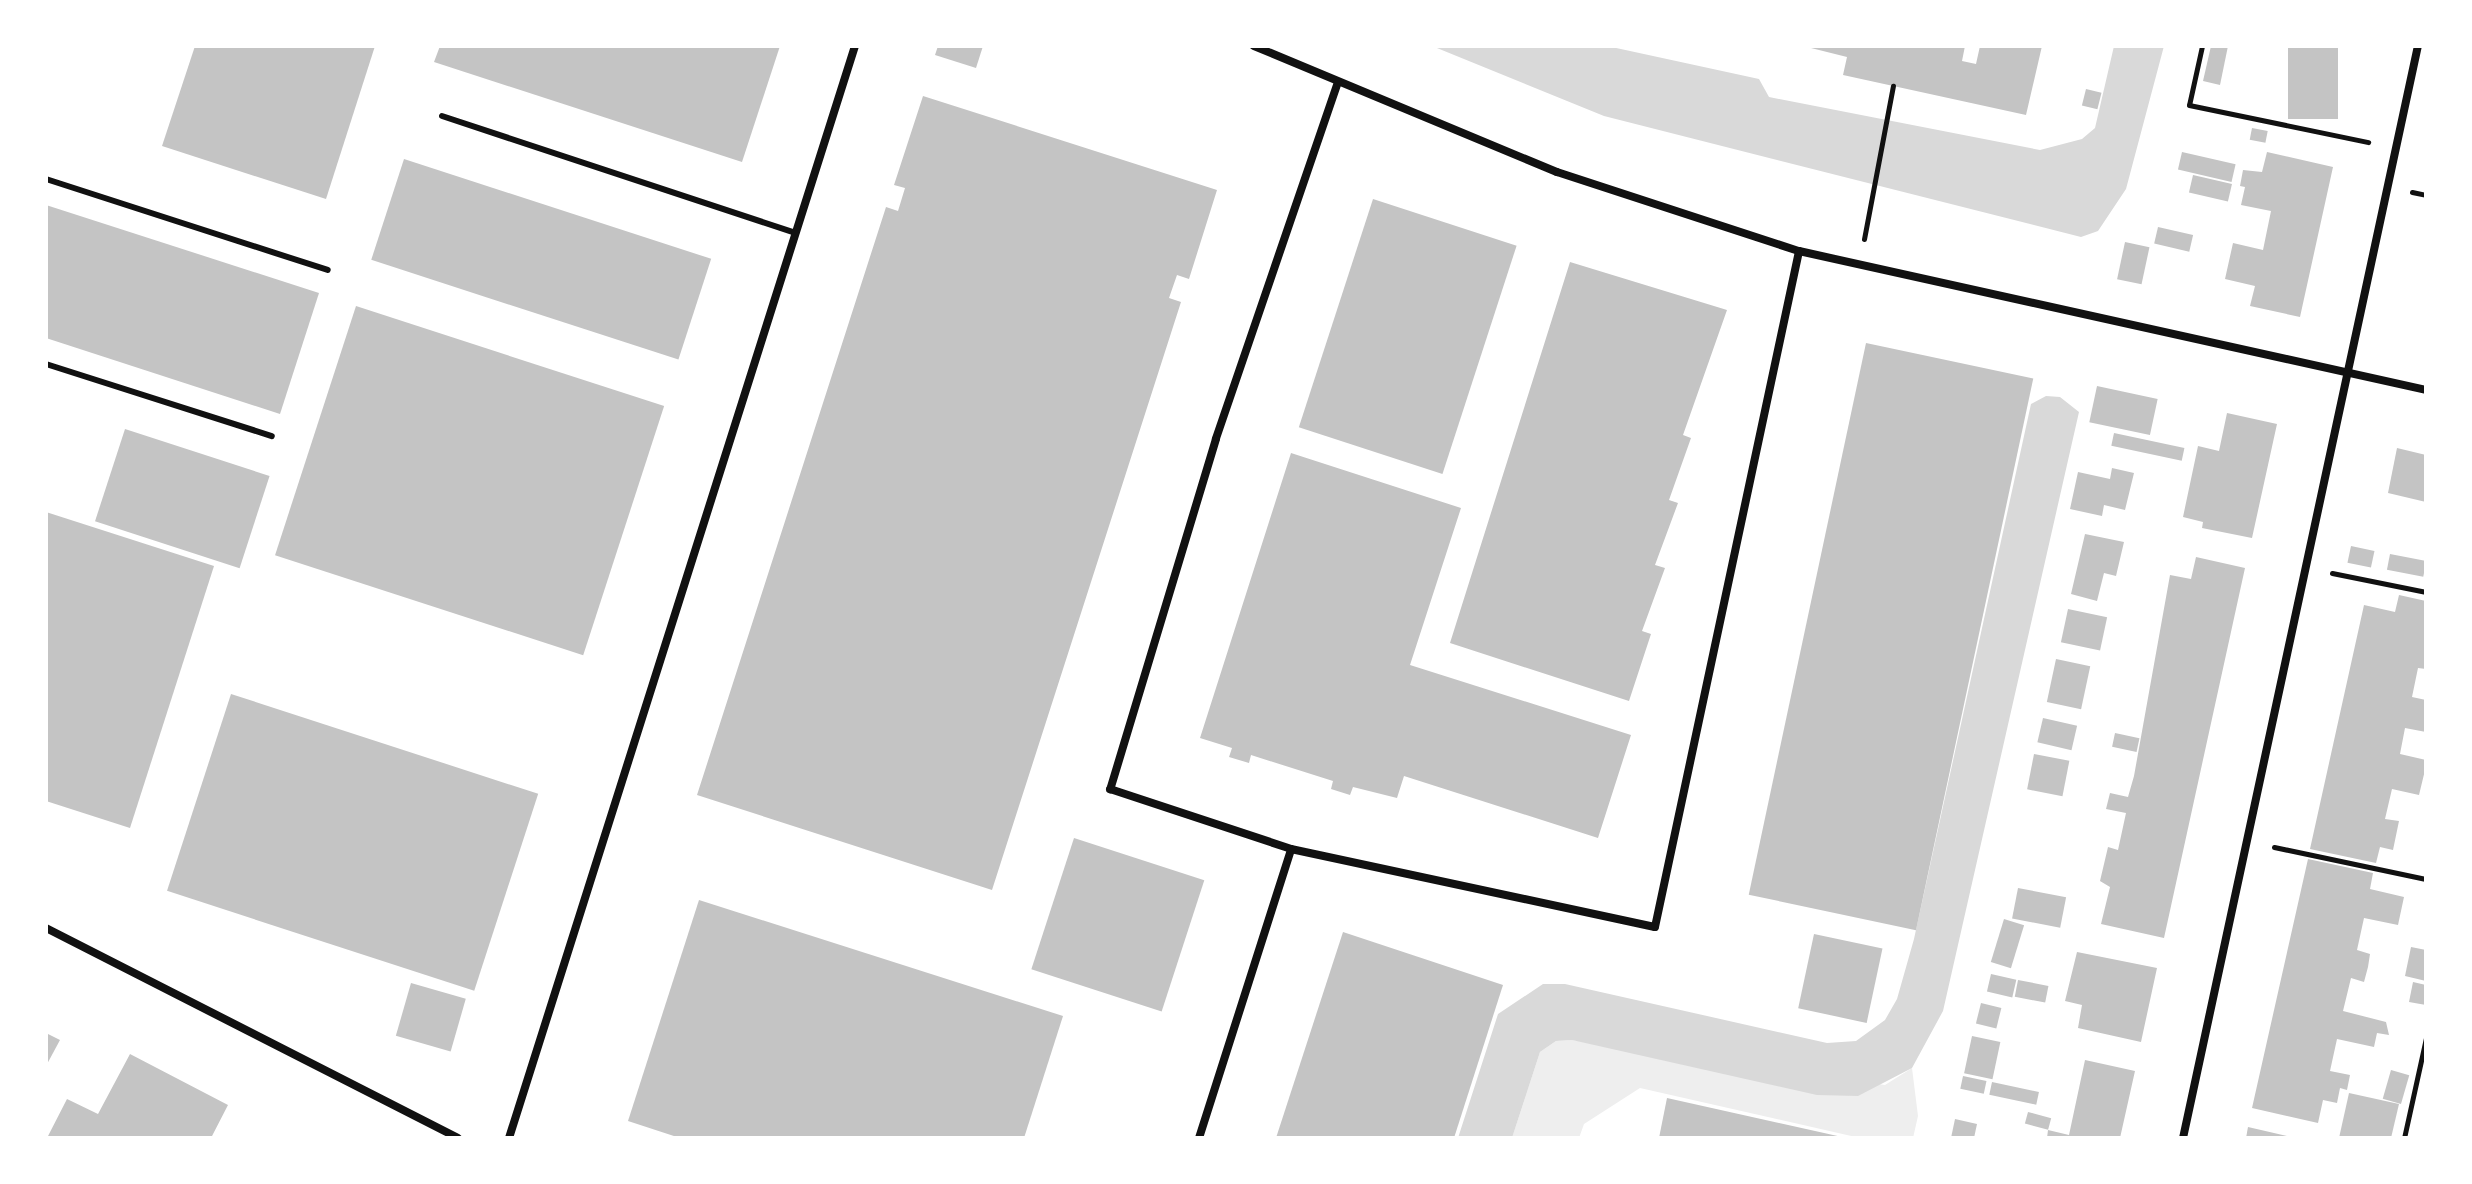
<!DOCTYPE html>
<style>
body{margin:0}
#map{position:relative;width:2472px;height:1184px;overflow:hidden;background:#fff;font-family:Jost,sans-serif}
div>[style]{position:absolute}
[style*='--x']{left:calc(var(--x)*1px);top:calc(var(--y)*1px);width:calc(var(--w)*1px);rotate:calc(var(--a)*1deg)}
.green>*{inset:0;background:#eee}
.water>*{inset:0;background:#d9d9d9}
.building>*{inset:0;background:#c4c4c4;transform-origin:0 0}
.path>*{height:5px;margin:-2.5px;padding:0 2.5px;transform-origin:2.5px;border-radius:2.5px;background:#111}
.service>*{height:6px;margin:-3px;padding:0 3px;transform-origin:3px;border-radius:3px;background:#111}
.minor>*{height:8px;margin:-4px;padding:0 4px;transform-origin:4px;border-radius:4px;background:#111}
span{translate:-50% -50%;white-space:nowrap;text-align:center;line-height:1.15;-webkit-text-stroke:6px #fff;paint-order:stroke}
.frame{position:absolute;inset:0;border:48px solid #fff;pointer-events:none}
</style>
<div id="map">
<div class="green">
<i style="clip-path:polygon(1572px 1040px,1885px 1085px,1912px 1068px,1918px 1116px,1913px 1138px,1860px 1138px,1640px 1088px,1584px 1124px,1579px 1138px,1512px 1138px,1540px 1052px,1556px 1041px)"></i>
</div>
<div class="water">
<i style="clip-path:polygon(1432px 46px,1607px 46px,1759px 79px,1769px 97px,2040px 150px,2082px 139px,2095px 128px,2114px 46px,2164px 46px,2126px 189px,2098px 231px,2081px 237px,1604px 116px)"></i>
<i style="clip-path:polygon(2046px 396px,2060px 397px,2079px 412px,1943px 1011px,1912px 1068px,1858px 1096px,1817px 1095px,1572px 1040px,1556px 1041px,1540px 1052px,1512px 1138px,1458px 1138px,1498px 1014px,1543px 984px,1565px 984px,1827px 1043px,1856px 1041px,1885px 1020px,1897px 999px,1914px 939px,2031px 404px)"></i>
</div>
<div class="building">
<i style="clip-path:polygon(195px 46px,375px 46px,326px 199px,162px 146px)"></i>
<i style="clip-path:polygon(440px 46px,780px 46px,742px 162px,434px 62px)"></i>
<i style="clip-path:polygon(938px 46px,983px 46px,976px 68px,935px 55px)"></i>
<i style="clip-path:polygon(1803px 46px,1965px 46px,1962px 61px,1976px 64px,1980px 46px,2042px 46px,2026px 115px,1843px 75px,1847px 57px)"></i>
<i style="clip-path:polygon(2211px 46px,2228px 46px,2220px 85px,2203px 81px)"></i>
<i style="left:2288px;top:46px;width:50px;height:73px"></i>
<i style="left:2086px;top:89px;width:16px;height:17px;rotate:14deg"></i>
<i style="clip-path:polygon(923px 96px,1217px 190px,1189px 279px,1177px 275px,1169px 298px,1181px 302px,992px 890px,697px 795px,886px 207px,898px 211px,905px 188px,894px 185px)"></i>
<i style="left:2252px;top:128px;width:16px;height:12px;rotate:11deg"></i>
<i style="left:2182px;top:152px;width:55px;height:18px;rotate:13deg"></i>
<i style="clip-path:polygon(2267px 152px,2333px 167px,2300px 317px,2250px 306px,2255px 286px,2225px 279px,2233px 243px,2263px 250px,2271px 211px,2241px 205px,2245px 187px,2240px 186px,2243px 170px,2262px 172px)"></i>
<i style="left:404px;top:159px;width:323px;height:106px;rotate:18deg"></i>
<i style="left:2193px;top:175px;width:40px;height:18px;rotate:13deg"></i>
<i style="left:1373px;top:199px;width:151px;height:240px;rotate:18deg"></i>
<i style="clip-path:polygon(46px 205px,319px 293px,280px 414px,46px 338px)"></i>
<i style="left:2158px;top:227px;width:36px;height:17px;rotate:13deg"></i>
<i style="left:2125px;top:242px;width:25px;height:38px;rotate:12deg"></i>
<i style="clip-path:polygon(1570px 262px,1727px 310px,1683px 435px,1691px 438px,1669px 500px,1678px 503px,1655px 565px,1665px 568px,1642px 631px,1651px 634px,1629px 701px,1450px 643px)"></i>
<i style="left:356px;top:306px;width:324px;height:262px;rotate:18deg"></i>
<i style="left:1866px;top:343px;width:171px;height:564px;rotate:12deg"></i>
<i style="left:2097px;top:386px;width:62px;height:37px;rotate:12deg"></i>
<i style="clip-path:polygon(2227px 413px,2277px 424px,2252px 538px,2202px 528px,2203px 522px,2183px 517px,2198px 446px,2219px 451px)"></i>
<i style="left:125px;top:429px;width:152px;height:97px;rotate:18deg"></i>
<i style="left:2114px;top:433px;width:72px;height:13px;rotate:12deg"></i>
<i style="clip-path:polygon(2397px 448px,2426px 455px,2426px 502px,2388px 493px)"></i>
<i style="clip-path:polygon(1291px 453px,1461px 508px,1410px 665px,1631px 735px,1598px 838px,1404px 776px,1397px 798px,1353px 787px,1350px 795px,1331px 789px,1333px 781px,1251px 755px,1249px 763px,1229px 757px,1232px 748px,1200px 738px)"></i>
<i style="clip-path:polygon(2112px 468px,2134px 473px,2125px 510px,2104px 505px,2102px 516px,2070px 509px,2078px 472px,2110px 479px)"></i>
<i style="clip-path:polygon(46px 512px,214px 566px,130px 828px,46px 801px)"></i>
<i style="clip-path:polygon(2085px 534px,2124px 542px,2116px 576px,2104px 573px,2097px 601px,2071px 594px)"></i>
<i style="left:2351px;top:546px;width:24px;height:17px;rotate:12deg"></i>
<i style="left:2390px;top:554px;width:37px;height:16px;rotate:11deg"></i>
<i style="clip-path:polygon(2196px 557px,2245px 568px,2164px 938px,2101px 924px,2110px 887px,2100px 881px,2108px 847px,2118px 850px,2126px 813px,2106px 809px,2110px 793px,2128px 797px,2134px 776px,2170px 575px,2191px 579px)"></i>
<i style="clip-path:polygon(2399px 595px,2426px 601px,2426px 669px,2418px 668px,2412px 697px,2426px 700px,2426px 732px,2405px 728px,2400px 754px,2426px 760px,2426px 766px,2419px 795px,2392px 789px,2385px 819px,2399px 821px,2393px 850px,2380px 847px,2376px 863px,2310px 849px,2364px 605px,2395px 612px)"></i>
<i style="left:2068px;top:609px;width:40px;height:34px;rotate:12deg"></i>
<i style="left:2056px;top:659px;width:35px;height:44px;rotate:12deg"></i>
<i style="left:231px;top:694px;width:323px;height:207px;rotate:18deg"></i>
<i style="left:2043px;top:718px;width:35px;height:25px;rotate:13deg"></i>
<i style="left:2115px;top:733px;width:25px;height:14px;rotate:12deg"></i>
<i style="left:2034px;top:754px;width:36px;height:36px;rotate:11deg"></i>
<i style="left:1074px;top:838px;width:137px;height:138px;rotate:18deg"></i>
<i style="clip-path:polygon(2308px 859px,2373px 873px,2370px 889px,2404px 897px,2398px 925px,2364px 918px,2357px 950px,2370px 954px,2368px 967px,2364px 982px,2351px 978px,2343px 1011px,2386px 1022px,2389px 1035px,2377px 1033px,2374px 1047px,2337px 1039px,2330px 1071px,2350px 1075px,2347px 1090px,2340px 1088px,2337px 1103px,2323px 1100px,2318px 1123px,2252px 1108px)"></i>
<i style="left:2018px;top:888px;width:49px;height:31px;rotate:11deg"></i>
<i style="clip-path:polygon(699px 900px,1063px 1016px,1024px 1138px,680px 1138px,628px 1121px)"></i>
<i style="left:2004px;top:919px;width:21px;height:45px;rotate:17deg"></i>
<i style="clip-path:polygon(1343px 932px,1503px 985px,1454px 1138px,1276px 1138px)"></i>
<i style="left:1814px;top:934px;width:70px;height:76px;rotate:12deg"></i>
<i style="clip-path:polygon(2411px 947px,2426px 950px,2426px 981px,2405px 976px)"></i>
<i style="clip-path:polygon(2077px 952px,2157px 968px,2141px 1042px,2078px 1028px,2082px 1005px,2065px 1001px)"></i>
<i style="left:1991px;top:974px;width:26px;height:18px;rotate:13deg"></i>
<i style="left:2018px;top:980px;width:31px;height:17px;rotate:11deg"></i>
<i style="clip-path:polygon(2413px 982px,2426px 985px,2426px 1005px,2409px 1002px)"></i>
<i style="left:411px;top:983px;width:57px;height:55px;rotate:16deg"></i>
<i style="left:1981px;top:1003px;width:21px;height:21px;rotate:14deg"></i>
<i style="clip-path:polygon(46px 1033px,60px 1040px,46px 1066px)"></i>
<i style="left:1972px;top:1036px;width:29px;height:38px;rotate:12deg"></i>
<i style="clip-path:polygon(130px 1054px,228px 1105px,211px 1138px,47px 1138px,67px 1099px,98px 1114px)"></i>
<i style="clip-path:polygon(2085px 1060px,2135px 1071px,2120px 1138px,2047px 1138px,2048px 1130px,2069px 1135px)"></i>
<i style="left:2391px;top:1070px;width:19px;height:30px;rotate:16deg"></i>
<i style="left:1963px;top:1076px;width:24px;height:13px;rotate:12deg"></i>
<i style="left:1992px;top:1082px;width:48px;height:13px;rotate:12deg"></i>
<i style="clip-path:polygon(2349px 1093px,2399px 1104px,2391px 1138px,2339px 1138px)"></i>
<i style="clip-path:polygon(1667px 1098px,1842px 1137px,1842px 1138px,1659px 1138px)"></i>
<i style="left:2028px;top:1112px;width:24px;height:12px;rotate:15deg"></i>
<i style="clip-path:polygon(1955px 1119px,1977px 1124px,1974px 1138px,1951px 1138px)"></i>
<i style="clip-path:polygon(2248px 1127px,2291px 1137px,2291px 1138px,2246px 1138px)"></i>
</div>
<div class="path">
<i style="--x:2202;--y:46;--w:60;--a:102.4"></i>
<i style="--x:2189;--y:105;--w:183;--a:11.7"></i>
<i style="--x:2412;--y:192;--w:14;--a:12"></i>
<i style="--x:1864;--y:239;--w:156;--a:-79.3"></i>
<i style="--x:2332;--y:573;--w:96;--a:11.4"></i>
<i style="--x:2274;--y:847;--w:155;--a:11.9"></i>
<i style="--x:2404;--y:1138;--w:102;--a:-77.6"></i>
</div>
<div class="service">
<i style="--x:442;--y:116;--w:373;--a:18.3"></i>
<i style="--x:46;--y:179;--w:296;--a:17.9"></i>
<i style="--x:46;--y:364;--w:237;--a:17.7"></i>
</div>
<div class="minor">
<i style="--x:1254;--y:46;--w:328;--a:22.6"></i>
<i style="--x:1557;--y:172;--w:255;--a:18.1"></i>
<i style="--x:1799;--y:251;--w:642;--a:12.5"></i>
<i style="--x:1338;--y:82;--w:377;--a:108.9"></i>
<i style="--x:1216;--y:439;--w:366;--a:106.8"></i>
<i style="--x:1110;--y:789;--w:191;--a:18.3"></i>
<i style="--x:1291;--y:849;--w:372;--a:12.1"></i>
<i style="--x:1655;--y:927;--w:691;--a:-77.97"></i>
<i style="--x:46;--y:928;--w:462;--a:27"></i>
<i style="--x:509;--y:1138;--w:1146;--a:-72.42"></i>
<i style="--x:1199;--y:1138;--w:303;--a:-72.3"></i>
<i style="--x:2183;--y:1138;--w:1117;--a:-77.86"></i>
</div>
<div class="frame"></div>
</div>
